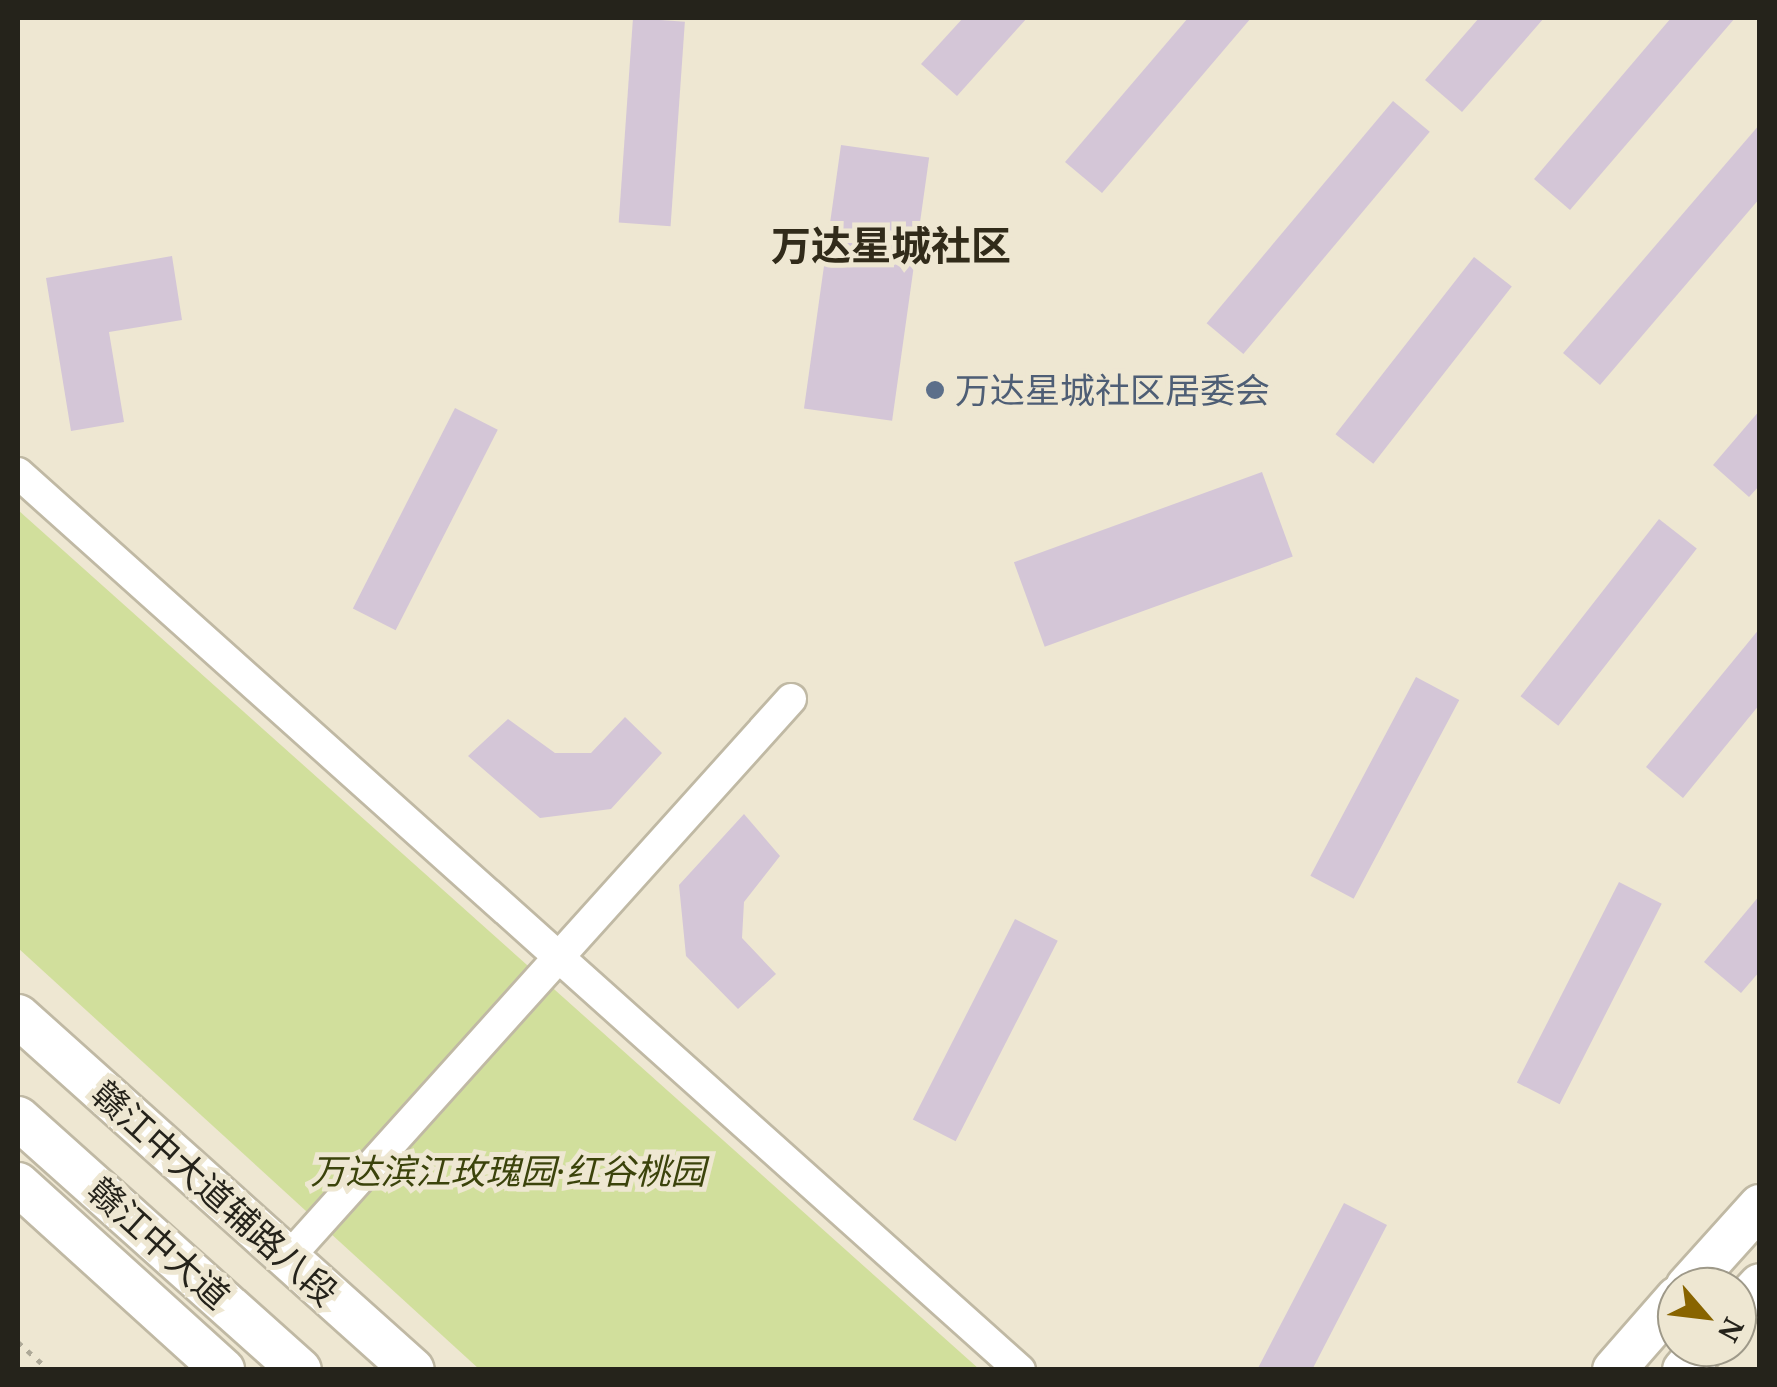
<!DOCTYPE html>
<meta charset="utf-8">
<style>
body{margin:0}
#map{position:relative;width:1777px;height:1387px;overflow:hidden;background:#eee7d2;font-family:"Noto Serif","Noto Sans SC",serif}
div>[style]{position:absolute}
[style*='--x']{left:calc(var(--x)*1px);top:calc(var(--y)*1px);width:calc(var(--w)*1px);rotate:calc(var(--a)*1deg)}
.green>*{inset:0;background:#d1df9c}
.building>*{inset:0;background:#d4c6d7;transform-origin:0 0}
.path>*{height:5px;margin-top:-2.5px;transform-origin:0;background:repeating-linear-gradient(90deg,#aea998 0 5px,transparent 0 13px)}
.roads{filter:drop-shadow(2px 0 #c0b9a4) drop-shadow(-2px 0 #c0b9a4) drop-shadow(0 2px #c0b9a4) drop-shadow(0 -2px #c0b9a4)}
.street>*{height:30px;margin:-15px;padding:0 15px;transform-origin:15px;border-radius:15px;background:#fff}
.secondary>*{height:42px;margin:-21px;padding:0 21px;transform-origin:21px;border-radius:21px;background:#fff}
.dots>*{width:28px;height:28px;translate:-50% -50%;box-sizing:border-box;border:5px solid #eee7d2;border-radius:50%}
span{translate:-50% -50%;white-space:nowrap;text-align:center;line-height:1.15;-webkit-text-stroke:10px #eee7d2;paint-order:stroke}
.service-label{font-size:35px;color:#4e5e75}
.left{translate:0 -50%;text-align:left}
.park-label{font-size:35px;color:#3b430b;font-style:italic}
.street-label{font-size:35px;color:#25231b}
.quarter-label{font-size:40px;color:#312b1a;font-weight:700}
.frame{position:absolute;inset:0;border:20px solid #25231b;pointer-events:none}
.north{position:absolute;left:1657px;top:1267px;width:100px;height:100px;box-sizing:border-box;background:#eee7d2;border:2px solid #9e9989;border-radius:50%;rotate:118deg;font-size:28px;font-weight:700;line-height:40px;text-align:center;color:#25231b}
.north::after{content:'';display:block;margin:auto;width:35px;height:45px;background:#886400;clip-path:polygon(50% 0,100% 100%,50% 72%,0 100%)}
</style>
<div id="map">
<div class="green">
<i style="clip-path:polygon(18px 510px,979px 1369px,479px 1369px,18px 948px)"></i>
</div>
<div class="building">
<i style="left:633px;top:18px;width:52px;height:205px;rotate:4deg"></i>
<i style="clip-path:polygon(963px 18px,1027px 18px,957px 96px,921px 64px)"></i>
<i style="clip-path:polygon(1188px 18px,1251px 18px,1102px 193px,1065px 162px)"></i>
<i style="clip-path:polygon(1479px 18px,1544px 18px,1462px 112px,1425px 80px)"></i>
<i style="clip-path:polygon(1671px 18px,1735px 18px,1570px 210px,1534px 179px)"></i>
<i style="left:1393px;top:101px;width:48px;height:290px;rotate:40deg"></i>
<i style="clip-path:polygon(1760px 124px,1760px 198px,1600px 385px,1563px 353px)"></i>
<i style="left:841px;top:145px;width:89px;height:266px;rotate:8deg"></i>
<i style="clip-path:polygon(172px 256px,182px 320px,109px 332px,124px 422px,71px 431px,46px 278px)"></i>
<i style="left:1474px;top:257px;width:48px;height:225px;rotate:38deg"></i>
<i style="left:455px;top:408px;width:48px;height:225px;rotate:27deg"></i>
<i style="clip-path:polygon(1760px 410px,1760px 485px,1749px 497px,1713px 465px)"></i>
<i style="left:1262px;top:472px;width:90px;height:264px;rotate:70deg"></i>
<i style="left:1659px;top:519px;width:48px;height:225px;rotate:38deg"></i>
<i style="clip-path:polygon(1760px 628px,1760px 704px,1683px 798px,1646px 767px)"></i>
<i style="left:1416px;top:677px;width:49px;height:225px;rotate:28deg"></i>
<i style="clip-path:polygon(625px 717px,662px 753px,611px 809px,540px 818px,468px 756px,508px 719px,555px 753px,591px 753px)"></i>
<i style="clip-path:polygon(744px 814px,780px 856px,744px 902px,742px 938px,776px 974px,738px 1009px,686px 956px,679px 885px)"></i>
<i style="left:1619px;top:882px;width:48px;height:225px;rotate:27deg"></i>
<i style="clip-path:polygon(1760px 895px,1760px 971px,1741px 993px,1704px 962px)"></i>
<i style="left:1015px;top:919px;width:48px;height:225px;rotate:27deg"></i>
<i style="clip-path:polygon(1344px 1203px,1387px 1225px,1312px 1370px,1257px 1370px)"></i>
</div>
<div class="path">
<i style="--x:18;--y:1342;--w:42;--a:42.1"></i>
</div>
<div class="roads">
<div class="street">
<i style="--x:18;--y:473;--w:1345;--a:41.84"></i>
<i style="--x:288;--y:1258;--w:752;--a:-48.02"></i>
</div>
<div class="secondary">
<i style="--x:18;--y:1016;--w:530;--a:41.87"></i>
<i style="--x:18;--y:1118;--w:378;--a:41.8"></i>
<i style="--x:18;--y:1184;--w:277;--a:42.2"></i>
<i style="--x:1687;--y:1287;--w:109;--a:-48"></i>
<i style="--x:1737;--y:1310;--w:34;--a:-47"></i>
<i style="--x:1614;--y:1370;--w:96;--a:-48.8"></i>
<i style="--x:1684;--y:1370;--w:30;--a:-49"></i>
</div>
</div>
<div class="dots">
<i style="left:935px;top:390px;background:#5c6f8a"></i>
</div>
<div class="service-label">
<span class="left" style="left:955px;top:390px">万达星城社区居委会</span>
</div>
<div class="park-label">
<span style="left:508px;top:1171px">万达滨江玫瑰园·红谷桃园</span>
</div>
<div class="street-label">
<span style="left:215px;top:1193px;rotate:42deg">赣江中大道辅路八段</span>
<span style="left:159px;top:1243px;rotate:42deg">赣江中大道</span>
</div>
<div class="quarter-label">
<span style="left:891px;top:245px">万达星城社区</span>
</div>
<div class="frame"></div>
<div class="north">N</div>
</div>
